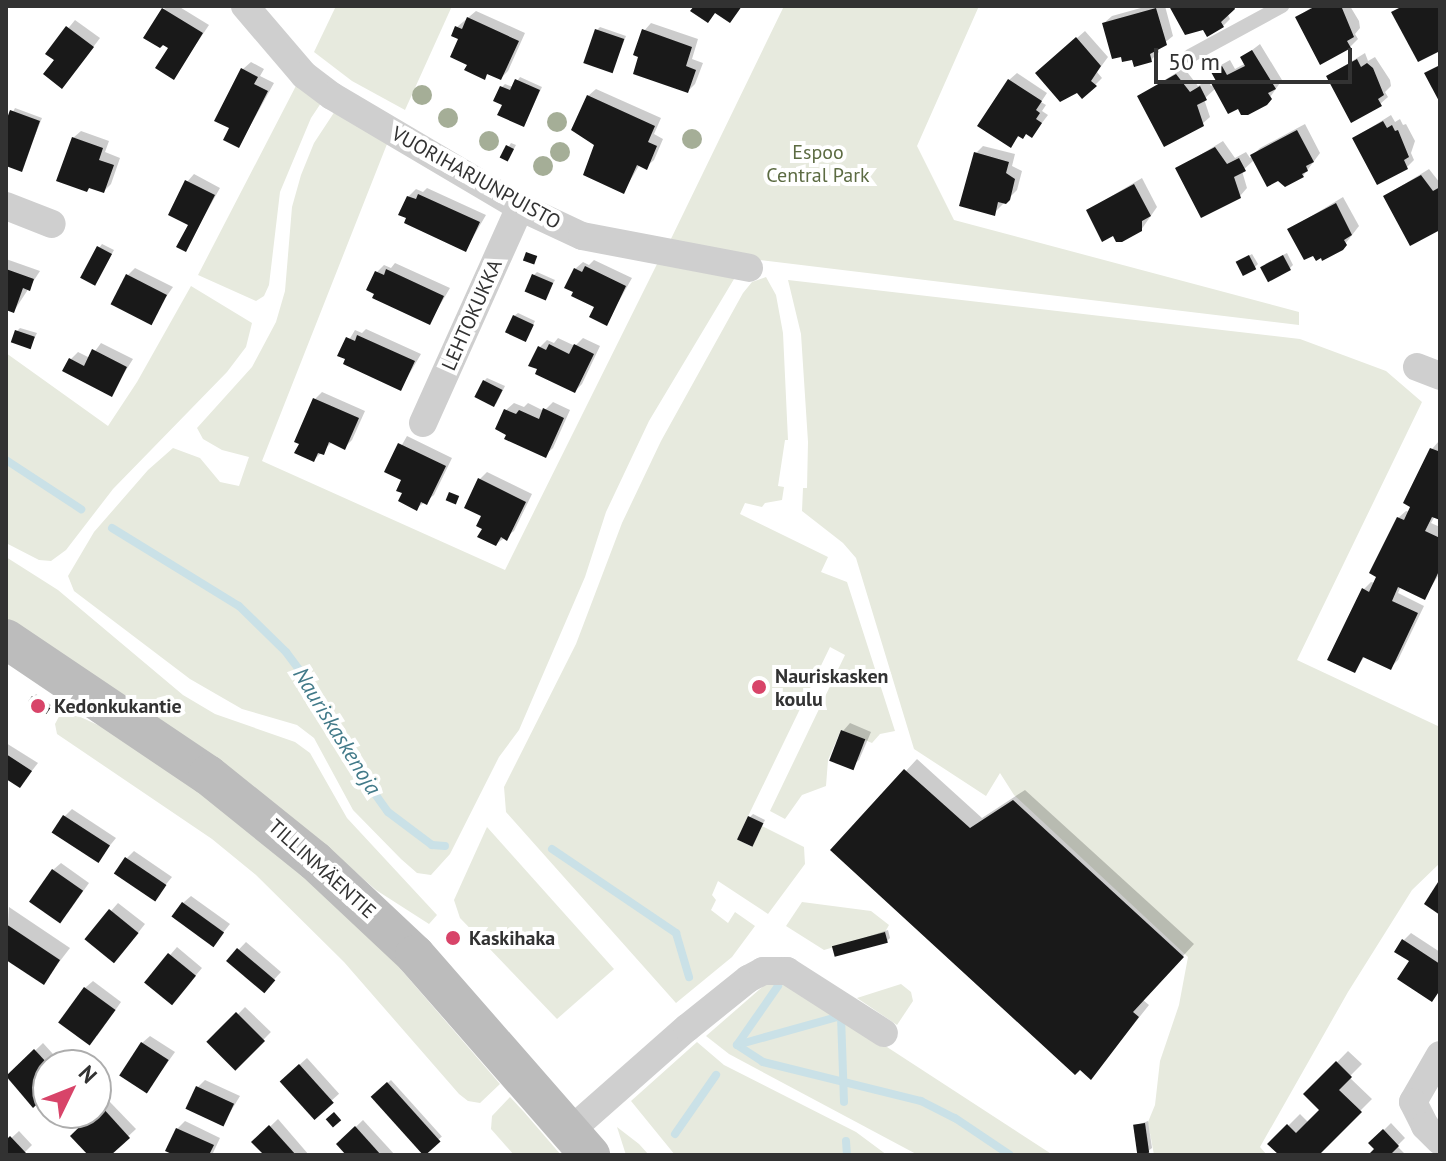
<!DOCTYPE html>
<meta charset="utf-8">
<style>
body{margin:0}
#map{position:relative;width:1446px;height:1161px;overflow:hidden;background:#fff;font-family:"PT Sans",sans-serif}
div>[style]{position:absolute}
[style*='--x']{left:calc(var(--x)*1px);top:calc(var(--y)*1px);width:calc(var(--w)*1px);rotate:calc(var(--a)*1deg)}
.green>*{inset:0;background:#e7eade}
.shadow>*{inset:0;background:#0003;transform-origin:0 0}
.stream>*{height:8px;margin:-4px;padding:0 4px;transform-origin:4px;border-radius:4px;background:#cae1e7}
.building>*{inset:0;background:#191919;transform-origin:0 0}
.lane>*{height:14px;margin:-7px;padding:0 7px;transform-origin:7px;border-radius:7px;background:#cfcfcf}
.street>*{height:28px;margin:-14px;padding:0 14px;transform-origin:14px;border-radius:14px;background:#cfcfcf}
.secondary>*{height:40px;margin:-20px;padding:0 20px;transform-origin:20px;border-radius:20px;background:#bcbcbc}
.trees>*{width:20px;height:20px;margin:-10px;border-radius:50%;background:#a5ae97}
.dots>*{width:22px;height:22px;translate:-50% -50%;box-sizing:border-box;border:4px solid #fff;border-radius:50%}
span{translate:-50% -50%;white-space:nowrap;text-align:center;line-height:1.15;-webkit-text-stroke:8px #fff;paint-order:stroke}
.park-label{font-size:20px;color:#5c6b42}
.street-label{font-size:20px;color:#323232}
.poi-label{font-size:20px;color:#323232;font-weight:700}
.left{translate:0 -50%;text-align:left}
.water-label{font-size:22px;color:#427a89;font-style:italic}
.frame{position:absolute;inset:0;border:8px solid #323232;pointer-events:none}
.north{position:absolute;left:32px;top:1049px;width:80px;height:80px;box-sizing:border-box;background:#fff;border:2px solid #adadad;border-radius:50%;rotate:47deg;font-size:22px;font-weight:700;line-height:32px;text-align:center;color:#323232}
.north::after{content:'';display:block;margin:auto;width:28px;height:36px;background:#d84469;clip-path:polygon(50% 0,100% 100%,50% 72%,0 100%)}
.scale{position:absolute;left:1154px;top:48px;width:198px;height:36px;box-sizing:border-box;border:4px solid #323232;border-top:0;padding-left:10px;font-size:24px;line-height:28px;white-space:nowrap;color:#323232;-webkit-text-stroke:6px #fff;paint-order:stroke}
</style>
<div id="map">
<div class="green">
<i style="clip-path:polygon(336px 6px,452px 6px,405px 110px,352px 81px,314px 52px)"></i>
<i style="clip-path:polygon(784px 6px,979px 6px,917px 146px,954px 220px,1299px 312px,1299px 325px,743px 258px,669px 243px)"></i>
<i style="clip-path:polygon(299px 80px,323px 100px,311px 118px,280px 192px,269px 285px,264px 296px,256px 301px,198px 275px)"></i>
<i style="clip-path:polygon(337px 108px,389px 139px,262px 461px,505px 570px,659px 260px,737px 274px,649px 421px,606px 512px,585px 577px,519px 730px,499px 757px,450px 854px,431px 875px,417px 873px,401px 859px,353px 810px,314px 738px,297px 725px,242px 709px,190px 679px,74px 591px,68px 576px,94px 532px,148px 470px,173px 448px,200px 458px,220px 482px,239px 486px,249px 457px,222px 450px,203px 439px,197px 428px,252px 367px,276px 322px,285px 291px,292px 207px,301px 175px,314px 143px)"></i>
<i style="clip-path:polygon(766px 277px,776px 295px,783px 333px,788px 440px,785px 440px,778px 486px,784px 487px,782px 500px,765px 503px,762px 507px,745px 503px,740px 514px,828px 557px,821px 572px,847px 582px,895px 731px,880px 734px,872px 743px,841px 730px,828px 760px,826px 786px,802px 795px,785px 819px,770px 811px,845px 655px,830px 647px,737px 839px,752px 847px,762px 826px,804px 847px,805px 864px,768px 914px,718px 881px,712px 895px,716px 900px,711px 910px,728px 923px,735px 912px,755px 926px,732px 957px,676px 1003px,506px 812px,504px 787px,576px 644px,622px 523px,661px 441px,743px 293px,752px 282px)"></i>
<i style="clip-path:polygon(788px 280px,1300px 339px,1386px 371px,1422px 402px,1297px 660px,1440px 727px,1440px 863px,1412px 890px,1348px 992px,1260px 1147px,1267px 1155px,1154px 1155px,1148px 1122px,1155px 1105px,1160px 1061px,1179px 1005px,1188px 957px,1014px 795px,1000px 773px,986px 796px,914px 749px,856px 558px,843px 543px,802px 511px,803px 488px,807px 488px,808px 442px,801px 334px)"></i>
<i style="clip-path:polygon(191px 286px,252px 323px,246px 347px,227px 372px,113px 489px,66px 550px,51px 561px,39px 560px,6px 543px,6px 353px,108px 426px,137px 382px)"></i>
<i style="clip-path:polygon(6px 557px,58px 590px,183px 695px,215px 714px,295px 742px,310px 753px,347px 818px,437px 915px,429px 924px,376px 890px,319px 840px,6px 619px)"></i>
<i style="clip-path:polygon(63px 709px,111px 731px,168px 768px,274px 849px,385px 951px,500px 1084px,480px 1103px,468px 1101px,459px 1094px,344px 962px,256px 875px,212px 839px,57px 734px,55px 724px)"></i>
<i style="clip-path:polygon(487px 827px,614px 969px,557px 1019px,460px 918px,454px 900px)"></i>
<i style="clip-path:polygon(802px 902px,871px 911px,889px 925px,885px 932px,824px 950px,786px 926px)"></i>
<i style="clip-path:polygon(784px 980px,1053px 1155px,918px 1155px,729px 1054px,706px 1036px,767px 983px)"></i>
<i style="clip-path:polygon(901px 984px,911px 992px,913px 1001px,897px 1025px,857px 998px)"></i>
<i style="clip-path:polygon(697px 1042px,724px 1065px,856px 1132px,887px 1155px,675px 1155px,631px 1101px)"></i>
<i style="clip-path:polygon(510px 1097px,524px 1112px,561px 1155px,514px 1155px,491px 1129px,492px 1116px)"></i>
<i style="clip-path:polygon(617px 1127px,639px 1144px,649px 1155px,626px 1155px)"></i>
</div>
<div class="shadow">
<i style="clip-path:polygon(167px 6px,178px 6px,209px 25px,174px 77px,164px 9px)"></i>
<i style="clip-path:polygon(1148px 6px,1165px 6px,1173px 36px,1158px 48px,1159px 52px,1151px 60px,1104px 23px,1112px 16px)"></i>
<i style="clip-path:polygon(1171px 6px,1235px 6px,1227px 13px,1230px 19px,1223px 26px,1204px 27px)"></i>
<i style="clip-path:polygon(1313px 6px,1350px 6px,1359px 21px,1360px 28px,1355px 34px,1358px 39px,1350px 47px,1298px 17px)"></i>
<i style="clip-path:polygon(476px 11px,525px 33px,508px 71px,501px 78px,489px 73px,484px 77px,469px 64px,457px 27px)"></i>
<i style="clip-path:polygon(75px 20px,100px 38px,69px 79px,48px 53px)"></i>
<i style="clip-path:polygon(651px 23px,698px 39px,692px 59px,703px 63px,695px 84px,688px 91px,644px 31px)"></i>
<i style="clip-path:polygon(600px 27px,626px 36px,612px 71px,597px 30px)"></i>
<i style="clip-path:polygon(1085px 31px,1108px 57px,1097px 72px,1102px 78px,1095px 85px,1045px 66px)"></i>
<i style="clip-path:polygon(1260px 44px,1282px 80px,1266px 103px,1238px 107px,1216px 88px,1204px 99px,1210px 117px,1202px 124px,1139px 96px,1184px 68px,1198px 86px,1208px 80px,1211px 86px,1218px 80px,1213px 72px,1221px 65px,1230px 60px,1235px 69px,1246px 63px,1243px 57px)"></i>
<i style="clip-path:polygon(1365px 53px,1368px 61px,1375px 57px,1390px 80px,1391px 86px,1385px 92px,1388px 97px,1380px 104px,1328px 76px)"></i>
<i style="clip-path:polygon(251px 62px,264px 69px,260px 76px,274px 83px,239px 146px,231px 127px,243px 69px)"></i>
<i style="clip-path:polygon(1017px 73px,1047px 93px,1041px 102px,1046px 105px,1042px 111px,1048px 115px,1032px 136px,1027px 132px,1020px 135px,1010px 145px,1009px 80px)"></i>
<i style="clip-path:polygon(520px 77px,542px 87px,524px 125px,504px 104px,502px 87px,505px 84px,513px 87px)"></i>
<i style="clip-path:polygon(596px 89px,661px 118px,654px 134px,663px 139px,654px 160px,646px 167px,640px 164px,624px 191px,597px 144px,588px 96px)"></i>
<i style="clip-path:polygon(15px 108px,42px 118px,21px 170px,6px 164px,6px 126px)"></i>
<i style="clip-path:polygon(1391px 115px,1395px 122px,1400px 119px,1403px 125px,1406px 124px,1415px 141px,1411px 153px,1414px 160px,1407px 167px,1354px 138px)"></i>
<i style="clip-path:polygon(1305px 124px,1320px 153px,1303px 176px,1285px 185px,1254px 160px,1242px 171px,1247px 188px,1240px 196px,1177px 169px,1223px 141px,1235px 158px,1246px 152px,1250px 158px,1260px 148px)"></i>
<i style="clip-path:polygon(81px 131px,109px 141px,105px 152px,120px 158px,111px 184px,104px 191px,73px 138px)"></i>
<i style="clip-path:polygon(511px 143px,516px 145px,508px 160px,502px 157px)"></i>
<i style="clip-path:polygon(983px 146px,1015px 154px,1012px 166px,1022px 171px,1017px 190px,994px 213px,976px 153px)"></i>
<i style="clip-path:polygon(1429px 169px,1440px 183px,1440px 227px,1385px 196px)"></i>
<i style="clip-path:polygon(194px 174px,220px 188px,185px 250px,190px 224px,187px 182px)"></i>
<i style="clip-path:polygon(1142px 178px,1157px 207px,1141px 230px,1088px 210px)"></i>
<i style="clip-path:polygon(427px 188px,486px 215px,466px 249px,408px 197px,416px 189px,423px 192px)"></i>
<i style="clip-path:polygon(1343px 197px,1359px 226px,1342px 248px,1290px 229px)"></i>
<i style="clip-path:polygon(102px 244px,114px 250px,96px 283px,99px 248px)"></i>
<i style="clip-path:polygon(1287px 253px,1293px 265px,1290px 268px,1265px 264px)"></i>
<i style="clip-path:polygon(1252px 254px,1258px 264px,1255px 267px,1238px 262px)"></i>
<i style="clip-path:polygon(6px 259px,40px 271px,14px 311px,6px 308px)"></i>
<i style="clip-path:polygon(594px 260px,632px 278px,606px 324px,575px 269px,583px 262px,589px 265px)"></i>
<i style="clip-path:polygon(395px 263px,450px 288px,430px 322px,377px 272px,384px 265px,391px 268px)"></i>
<i style="clip-path:polygon(135px 268px,173px 287px,149px 321px,128px 275px)"></i>
<i style="clip-path:polygon(537px 272px,555px 280px,545px 298px,534px 275px)"></i>
<i style="clip-path:polygon(518px 313px,535px 321px,526px 339px,514px 316px)"></i>
<i style="clip-path:polygon(20px 328px,37px 333px,30px 347px,17px 331px)"></i>
<i style="clip-path:polygon(366px 329px,421px 354px,401px 388px,340px 355px,355px 330px,362px 333px)"></i>
<i style="clip-path:polygon(558px 338px,575px 346px,583px 338px,600px 346px,582px 384px,575px 391px,540px 347px,547px 340px,554px 343px)"></i>
<i style="clip-path:polygon(101px 343px,133px 359px,111px 394px,71px 359px,78px 352px,90px 358px)"></i>
<i style="clip-path:polygon(487px 378px,505px 386px,496px 404px,484px 381px)"></i>
<i style="clip-path:polygon(322px 392px,365px 411px,352px 440px,345px 447px,332px 442px,314px 460px,315px 399px)"></i>
<i style="clip-path:polygon(553px 402px,570px 410px,553px 448px,545px 455px,509px 434px,506px 410px,514px 403px,524px 407px,528px 403px,544px 411px)"></i>
<i style="clip-path:polygon(407px 436px,452px 458px,434px 495px,417px 508px,404px 492px,404px 480px,387px 471px)"></i>
<i style="clip-path:polygon(1439px 441px,1440px 518px,1435px 516px,1431px 523px,1440px 527px,1440px 573px,1424px 598px,1401px 586px,1398px 593px,1424px 606px,1398px 660px,1390px 668px,1365px 656px,1354px 671px,1364px 589px,1371px 582px,1375px 583px,1398px 518px,1406px 511px,1410px 512px,1432px 449px)"></i>
<i style="clip-path:polygon(487px 472px,532px 494px,514px 531px,496px 544px,484px 515px,479px 480px)"></i>
<i style="clip-path:polygon(36px 694px,51px 705px,49px 708px,33px 698px)"></i>
<i style="clip-path:polygon(850px 723px,871px 732px,859px 760px,851px 767px,843px 731px)"></i>
<i style="clip-path:polygon(6px 743px,38px 763px,20px 786px,6px 776px)"></i>
<i style="clip-path:polygon(917px 759px,982px 818px,1025px 790px,1194px 944px,1143px 1000px,1149px 1005px,1091px 1078px,833px 850px)"></i>
<i style="clip-path:polygon(72px 809px,116px 838px,98px 860px,64px 817px)"></i>
<i style="clip-path:polygon(753px 814px,765px 820px,754px 841px,750px 817px)"></i>
<i style="clip-path:polygon(134px 851px,172px 877px,155px 898px,127px 858px)"></i>
<i style="clip-path:polygon(61px 863px,89px 883px,67px 914px,53px 870px)"></i>
<i style="clip-path:polygon(191px 896px,230px 924px,214px 944px,183px 903px)"></i>
<i style="clip-path:polygon(118px 903px,145px 924px,122px 953px,111px 911px)"></i>
<i style="clip-path:polygon(9px 907px,70px 948px,43px 983px,6px 958px)"></i>
<i style="clip-path:polygon(888px 930px,890px 938px,887px 941px,834px 948px)"></i>
<i style="clip-path:polygon(1411px 933px,1440px 952px,1440px 991px,1432px 1000px,1404px 940px)"></i>
<i style="clip-path:polygon(246px 942px,281px 972px,270px 984px,228px 961px)"></i>
<i style="clip-path:polygon(177px 947px,202px 968px,179px 995px,147px 982px)"></i>
<i style="clip-path:polygon(93px 981px,121px 1002px,97px 1036px,85px 988px)"></i>
<i style="left:245px;top:1007px;width:36px;height:50px;rotate:44deg"></i>
<i style="clip-path:polygon(150px 1036px,175px 1052px,147px 1091px,142px 1043px)"></i>
<i style="clip-path:polygon(43px 1043px,63px 1065px,48px 1065px,48px 1091px,33px 1106px,7px 1078px)"></i>
<i style="clip-path:polygon(1348px 1051px,1362px 1064px,1349px 1077px,1372px 1099px,1316px 1155px,1282px 1155px,1270px 1144px,1300px 1114px,1309px 1123px,1322px 1110px,1306px 1094px)"></i>
<i style="left:307px;top:1058px;width:48px;height:35px;rotate:48deg"></i>
<i style="clip-path:polygon(205px 1080px,240px 1096px,223px 1124px,198px 1087px)"></i>
<i style="left:391px;top:1080px;width:76px;height:24px;rotate:48deg"></i>
<i style="clip-path:polygon(109px 1101px,136px 1129px,108px 1155px,90px 1155px,72px 1136px)"></i>
<i style="clip-path:polygon(278px 1119px,309px 1155px,266px 1155px,254px 1142px)"></i>
<i style="clip-path:polygon(363px 1120px,395px 1155px,349px 1155px,338px 1144px)"></i>
<i style="clip-path:polygon(185px 1121px,220px 1138px,212px 1155px,179px 1155px,177px 1129px)"></i>
<i style="clip-path:polygon(1148px 1121px,1152px 1148px,1148px 1151px,1135px 1126px)"></i>
<i style="clip-path:polygon(1391px 1123px,1405px 1138px,1397px 1146px,1406px 1155px,1371px 1155px,1377px 1149px,1371px 1143px)"></i>
<i style="clip-path:polygon(19px 1131px,32px 1145px,22px 1155px,6px 1155px,6px 1143px)"></i>
</div>
<div class="stream">
<i style="--x:6;--y:460;--w:90;--a:33.2"></i>
<i style="--x:112;--y:528;--w:149;--a:31.6"></i>
<i style="--x:239;--y:606;--w:66;--a:44.4"></i>
<i style="--x:286;--y:652;--w:59;--a:53.3"></i>
<i style="--x:321;--y:699;--w:67;--a:64.2"></i>
<i style="--x:350;--y:759;--w:65;--a:54.4"></i>
<i style="--x:388;--y:812;--w:55;--a:36.9"></i>
<i style="--x:432;--y:845;--w:13;--a:4"></i>
<i style="--x:552;--y:849;--w:150;--a:34.1"></i>
<i style="--x:676;--y:933;--w:46;--a:73.5"></i>
<i style="--x:737;--y:1045;--w:31;--a:33"></i>
<i style="--x:763;--y:1062;--w:163;--a:13.9"></i>
<i style="--x:921;--y:1101;--w:38;--a:27"></i>
<i style="--x:955;--y:1118;--w:66;--a:33.9"></i>
<i style="--x:737;--y:1045;--w:108;--a:-15.6"></i>
<i style="--x:841;--y:1016;--w:86;--a:88"></i>
<i style="--x:737;--y:1045;--w:72;--a:-55.2"></i>
<i style="--x:675;--y:1134;--w:72;--a:-55.2"></i>
<i style="--x:846;--y:1141;--w:14;--a:86"></i>
</div>
<div class="building">
<i style="clip-path:polygon(694px 6px,742px 6px,730px 23px,715px 13px,708px 23px,690px 11px)"></i>
<i style="clip-path:polygon(1169px 6px,1234px 6px,1235px 9px,1221px 22px,1224px 27px,1207px 37px,1203px 30px,1185px 35px)"></i>
<i style="clip-path:polygon(1316px 6px,1342px 8px,1354px 37px,1347px 41px,1351px 48px,1320px 65px,1295px 17px)"></i>
<i style="clip-path:polygon(1403px 6px,1440px 6px,1440px 51px,1418px 62px,1391px 12px)"></i>
<i style="clip-path:polygon(162px 8px,203px 33px,174px 80px,155px 68px,168px 48px,163px 45px,160px 48px,143px 38px)"></i>
<i style="clip-path:polygon(1156px 8px,1167px 45px,1150px 54px,1152px 62px,1134px 67px,1132px 60px,1122px 62px,1121px 57px,1112px 59px,1102px 23px)"></i>
<i style="clip-path:polygon(467px 17px,519px 41px,501px 80px,487px 74px,485px 80px,464px 70px,467px 65px,450px 57px,458px 39px,451px 36px,455px 26px,462px 29px)"></i>
<i style="clip-path:polygon(66px 26px,94px 47px,62px 89px,43px 74px,54px 60px,45px 54px)"></i>
<i style="left:595px;top:29px;width:31px;height:36px;rotate:19deg"></i>
<i style="clip-path:polygon(642px 29px,692px 47px,686px 66px,696px 70px,688px 93px,633px 74px,638px 57px,633px 55px)"></i>
<i style="clip-path:polygon(1076px 37px,1101px 66px,1091px 81px,1097px 86px,1082px 99px,1077px 93px,1060px 102px,1035px 73px)"></i>
<i style="clip-path:polygon(1252px 50px,1276px 89px,1268px 93px,1272px 99px,1267px 105px,1248px 115px,1241px 115px,1238px 109px,1228px 114px,1211px 83px,1216px 81px,1211px 72px,1222px 66px,1227px 75px,1245px 66px,1240px 57px)"></i>
<i style="clip-path:polygon(1357px 59px,1361px 67px,1367px 63px,1373px 68px,1384px 95px,1378px 99px,1382px 106px,1351px 123px,1326px 76px)"></i>
<i style="clip-path:polygon(1440px 65px,1440px 103px,1424px 73px)"></i>
<i style="clip-path:polygon(241px 68px,258px 77px,254px 84px,268px 91px,239px 148px,223px 140px,229px 128px,214px 121px)"></i>
<i style="clip-path:polygon(1176px 74px,1190px 92px,1200px 86px,1207px 100px,1197px 105px,1204px 126px,1164px 147px,1137px 96px)"></i>
<i style="clip-path:polygon(515px 79px,540px 90px,524px 127px,497px 115px,502px 105px,493px 101px,500px 86px,510px 90px)"></i>
<i style="clip-path:polygon(1008px 79px,1042px 101px,1036px 110px,1040px 113px,1036px 119px,1042px 123px,1032px 138px,1026px 134px,1023px 139px,1018px 136px,1011px 148px,977px 126px)"></i>
<i style="clip-path:polygon(587px 95px,655px 126px,648px 142px,657px 146px,647px 170px,637px 165px,624px 194px,583px 175px,594px 145px,571px 130px)"></i>
<i style="clip-path:polygon(10px 110px,40px 121px,22px 172px,6px 166px,6px 121px)"></i>
<i style="clip-path:polygon(1383px 121px,1387px 128px,1392px 125px,1395px 131px,1398px 130px,1409px 157px,1404px 160px,1408px 169px,1377px 185px,1352px 138px)"></i>
<i style="clip-path:polygon(1297px 130px,1314px 162px,1306px 166px,1308px 171px,1302px 174px,1304px 177px,1285px 187px,1278px 181px,1267px 187px,1250px 155px)"></i>
<i style="clip-path:polygon(72px 137px,103px 148px,99px 160px,114px 165px,104px 193px,89px 188px,87px 192px,56px 181px)"></i>
<i style="left:506px;top:145px;width:9px;height:14px;rotate:27deg"></i>
<i style="clip-path:polygon(1215px 147px,1227px 164px,1239px 158px,1246px 171px,1234px 177px,1241px 198px,1201px 218px,1175px 168px)"></i>
<i style="clip-path:polygon(974px 152px,1009px 162px,1006px 173px,1015px 179px,1010px 200px,1006px 204px,998px 202px,995px 216px,959px 206px)"></i>
<i style="clip-path:polygon(1421px 175px,1433px 191px,1440px 187px,1440px 230px,1410px 246px,1383px 196px)"></i>
<i style="clip-path:polygon(185px 180px,215px 195px,186px 252px,176px 247px,188px 225px,168px 215px)"></i>
<i style="clip-path:polygon(1134px 184px,1151px 216px,1142px 221px,1142px 231px,1122px 242px,1116px 242px,1113px 236px,1102px 242px,1086px 210px)"></i>
<i style="clip-path:polygon(418px 194px,480px 222px,466px 252px,404px 223px,406px 218px,398px 215px,407px 196px,416px 199px)"></i>
<i style="clip-path:polygon(1336px 203px,1352px 235px,1344px 240px,1347px 245px,1343px 250px,1322px 261px,1321px 258px,1316px 261px,1313px 256px,1304px 260px,1287px 229px)"></i>
<i style="left:97px;top:246px;width:17px;height:36px;rotate:28deg"></i>
<i style="left:526px;top:252px;width:12px;height:9px;rotate:20deg"></i>
<i style="left:1249px;top:255px;width:16px;height:15px;rotate:63deg"></i>
<i style="left:1283px;top:255px;width:17px;height:26px;rotate:62deg"></i>
<i style="clip-path:polygon(585px 266px,626px 286px,607px 326px,589px 317px,594px 307px,571px 296px,573px 292px,564px 288px,574px 268px,582px 272px)"></i>
<i style="clip-path:polygon(6px 269px,34px 279px,30px 291px,23px 288px,14px 313px,6px 310px)"></i>
<i style="clip-path:polygon(386px 269px,444px 296px,430px 325px,372px 298px,374px 294px,366px 290px,375px 271px,384px 275px)"></i>
<i style="left:126px;top:274px;width:46px;height:34px;rotate:27deg"></i>
<i style="left:532px;top:274px;width:23px;height:19px;rotate:23deg"></i>
<i style="left:513px;top:315px;width:23px;height:19px;rotate:25deg"></i>
<i style="left:15px;top:330px;width:21px;height:13px;rotate:19deg"></i>
<i style="clip-path:polygon(357px 335px,415px 361px,401px 391px,343px 364px,345px 359px,337px 356px,346px 337px,355px 341px)"></i>
<i style="clip-path:polygon(549px 344px,569px 354px,574px 344px,594px 354px,575px 393px,535px 374px,537px 369px,528px 366px,538px 346px,546px 350px)"></i>
<i style="clip-path:polygon(92px 349px,127px 367px,112px 397px,62px 371px,69px 358px,84px 366px)"></i>
<i style="left:483px;top:380px;width:22px;height:19px;rotate:27deg"></i>
<i style="clip-path:polygon(313px 398px,359px 418px,345px 450px,329px 442px,324px 455px,318px 453px,314px 462px,294px 453px,299px 444px,294px 442px)"></i>
<i style="clip-path:polygon(543px 408px,564px 418px,546px 458px,504px 439px,506px 435px,495px 429px,504px 409px,516px 414px,519px 410px,539px 419px)"></i>
<i style="clip-path:polygon(398px 443px,446px 466px,427px 505px,421px 502px,417px 511px,398px 501px,402px 493px,396px 491px,401px 480px,384px 472px)"></i>
<i style="clip-path:polygon(1440px 447px,1440px 520px,1432px 517px,1425px 531px,1440px 538px,1440px 569px,1425px 600px,1398px 587px,1392px 601px,1418px 613px,1391px 670px,1363px 657px,1355px 673px,1327px 660px,1362px 588px,1369px 592px,1376px 577px,1369px 573px,1397px 517px,1404px 520px,1410px 507px,1403px 503px,1430px 448px,1438px 451px)"></i>
<i style="clip-path:polygon(478px 478px,526px 502px,507px 541px,501px 537px,496px 546px,477px 537px,482px 529px,476px 526px,481px 516px,464px 508px)"></i>
<i style="left:449px;top:492px;width:11px;height:9px;rotate:22deg"></i>
<i style="left:32px;top:696px;width:22px;height:7px;rotate:34deg"></i>
<i style="left:841px;top:730px;width:26px;height:33px;rotate:21deg"></i>
<i style="clip-path:polygon(6px 754px,32px 771px,20px 788px,6px 779px)"></i>
<i style="clip-path:polygon(904px 769px,970px 828px,1013px 800px,1184px 957px,1133px 1012px,1139px 1017px,1091px 1080px,1080px 1070px,1075px 1075px,830px 850px)"></i>
<i style="left:63px;top:815px;width:56px;height:21px;rotate:33deg"></i>
<i style="left:748px;top:816px;width:17px;height:26px;rotate:25deg"></i>
<i style="left:125px;top:857px;width:50px;height:20px;rotate:34deg"></i>
<i style="left:52px;top:869px;width:38px;height:40px;rotate:35deg"></i>
<i style="clip-path:polygon(1440px 879px,1440px 915px,1424px 904px)"></i>
<i style="left:182px;top:902px;width:52px;height:18px;rotate:36deg"></i>
<i style="left:109px;top:909px;width:38px;height:39px;rotate:39deg"></i>
<i style="clip-path:polygon(6px 924px,60px 960px,44px 985px,6px 960px)"></i>
<i style="left:885px;top:932px;width:11px;height:55px;rotate:75deg"></i>
<i style="clip-path:polygon(1402px 939px,1440px 964px,1440px 990px,1432px 1002px,1397px 979px,1409px 961px,1394px 952px)"></i>
<i style="left:237px;top:948px;width:50px;height:17px;rotate:40deg"></i>
<i style="left:168px;top:953px;width:36px;height:38px;rotate:39deg"></i>
<i style="left:84px;top:987px;width:39px;height:44px;rotate:36deg"></i>
<i style="left:236px;top:1012px;width:41px;height:42px;rotate:45deg"></i>
<i style="left:141px;top:1042px;width:33px;height:40px;rotate:33deg"></i>
<i style="clip-path:polygon(34px 1049px,48px 1064px,48px 1094px,33px 1108px,6px 1076px)"></i>
<i style="clip-path:polygon(1336px 1061px,1352px 1077px,1339px 1090px,1362px 1112px,1319px 1155px,1279px 1155px,1267px 1144px,1287px 1124px,1296px 1133px,1319px 1110px,1303px 1094px)"></i>
<i style="left:299px;top:1064px;width:52px;height:26px;rotate:48deg"></i>
<i style="left:387px;top:1082px;width:80px;height:22px;rotate:48deg"></i>
<i style="left:196px;top:1086px;width:42px;height:25px;rotate:25deg"></i>
<i style="clip-path:polygon(101px 1106px,130px 1138px,111px 1155px,88px 1155px,70px 1136px)"></i>
<i style="left:334px;top:1112px;width:11px;height:11px;rotate:49deg"></i>
<i style="left:1145px;top:1123px;width:30px;height:12px;rotate:82deg"></i>
<i style="clip-path:polygon(269px 1125px,296px 1155px,264px 1155px,251px 1142px)"></i>
<i style="clip-path:polygon(355px 1126px,381px 1155px,346px 1155px,336px 1144px)"></i>
<i style="clip-path:polygon(176px 1128px,214px 1145px,209px 1155px,174px 1155px,165px 1151px)"></i>
<i style="clip-path:polygon(1383px 1129px,1399px 1146px,1390px 1155px,1368px 1155px,1374px 1149px,1368px 1143px)"></i>
<i style="clip-path:polygon(10px 1136px,26px 1153px,25px 1155px,6px 1155px,6px 1140px)"></i>
</div>
<div class="lane">
<i style="--x:1190;--y:56;--w:105;--a:-28.5"></i>
</div>
<div class="street">
<i style="--x:245;--y:6;--w:91;--a:49.5"></i>
<i style="--x:304;--y:75;--w:35;--a:37"></i>
<i style="--x:332;--y:96;--w:218;--a:30.6"></i>
<i style="--x:520;--y:207;--w:68;--a:25.1"></i>
<i style="--x:582;--y:236;--w:170;--a:10.8"></i>
<i style="--x:6;--y:206;--w:49;--a:21.4"></i>
<i style="--x:1417;--y:367;--w:25;--a:21"></i>
<i style="--x:423;--y:423;--w:237;--a:-65.8"></i>
<i style="--x:1440;--y:1055;--w:54;--a:119.9"></i>
<i style="--x:1413;--y:1102;--w:27;--a:63"></i>
<i style="--x:1425;--y:1126;--w:21;--a:45"></i>
<i style="--x:570;--y:1131;--w:156;--a:-41.4"></i>
<i style="--x:687;--y:1028;--w:78;--a:-38.8"></i>
<i style="--x:748;--y:979;--w:17;--a:-28"></i>
<i style="--x:763;--y:971;--w:24;--a:0"></i>
<i style="--x:787;--y:971;--w:115;--a:32.6"></i>
</div>
<div class="secondary">
<i style="--x:6;--y:639;--w:244;--a:34"></i>
<i style="--x:208;--y:775;--w:137;--a:38.8"></i>
<i style="--x:315;--y:861;--w:137;--a:43.2"></i>
<i style="--x:415;--y:955;--w:266;--a:48.8"></i>
</div>
<div class="trees">
<i style="left:422px;top:95px"></i>
<i style="left:448px;top:118px"></i>
<i style="left:557px;top:122px"></i>
<i style="left:692px;top:139px"></i>
<i style="left:489px;top:141px"></i>
<i style="left:560px;top:152px"></i>
<i style="left:543px;top:166px"></i>
</div>
<div class="dots">
<i style="left:759px;top:687px;background:#d84469"></i>
<i style="left:38px;top:706px;background:#d84469"></i>
<i style="left:453px;top:938px;background:#d84469"></i>
</div>
<div class="park-label">
<span style="left:818px;top:164px">Espoo<br>Central Park</span>
</div>
<div class="street-label">
<span style="left:476px;top:178px;rotate:29deg">VUORIHARJUNPUISTO</span>
<span style="left:472px;top:315px;rotate:-66deg">LEHTOKUKKA</span>
<span style="left:322px;top:869px;rotate:42deg">TILLINMÄENTIE</span>
</div>
<div class="poi-label">
<span class="left" style="left:775px;top:688px">Nauriskasken<br>koulu</span>
<span class="left" style="left:54px;top:706px">Kedonkukantie</span>
<span class="left" style="left:469px;top:938px">Kaskihaka</span>
</div>
<div class="water-label">
<span style="left:337px;top:731px;rotate:58deg">Nauriskaskenoja</span>
</div>
<div class="frame"></div>
<div class="north">N</div>
<div class="scale">50 m</div>
</div>
